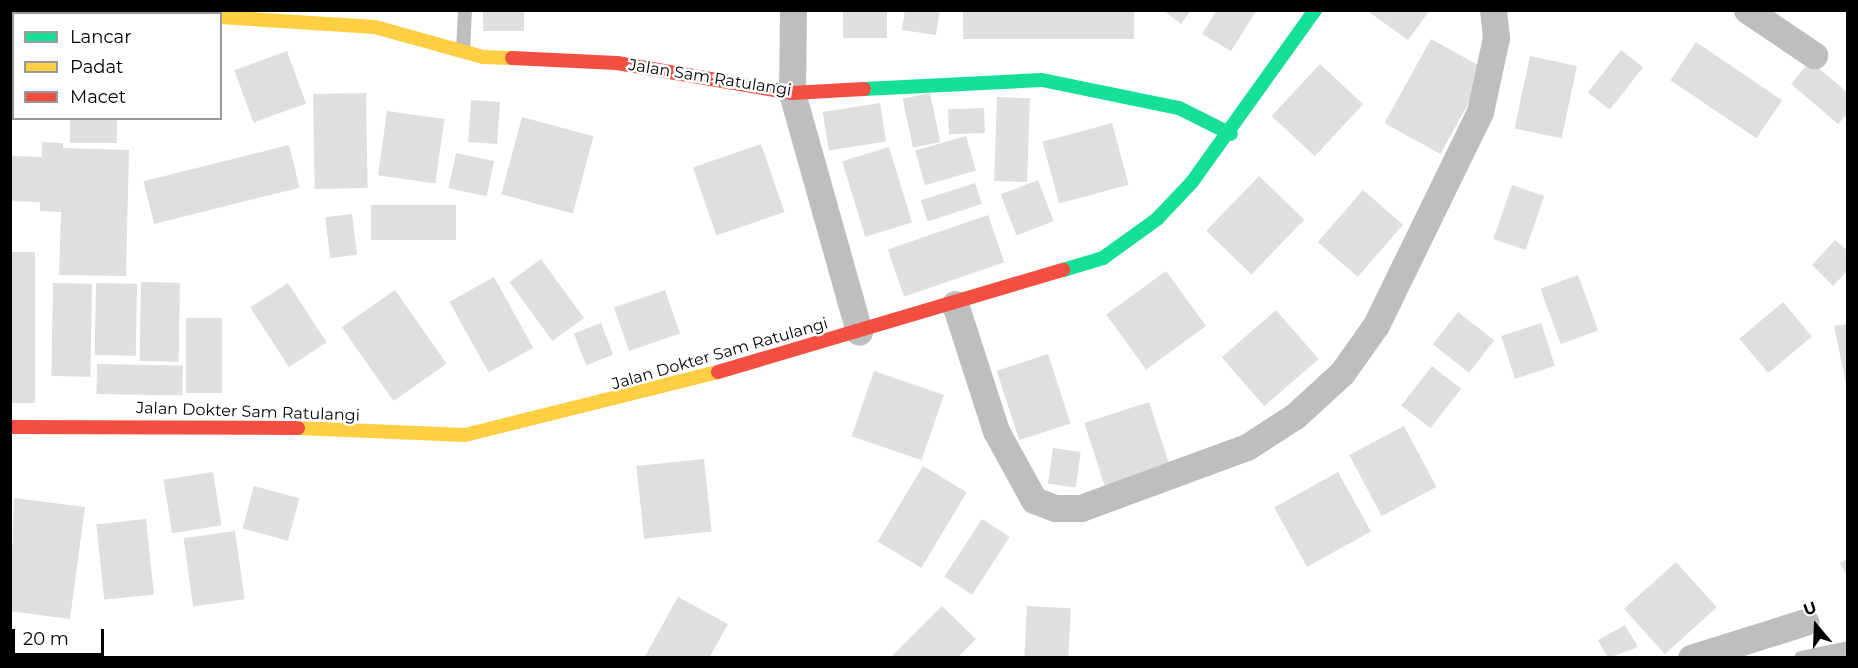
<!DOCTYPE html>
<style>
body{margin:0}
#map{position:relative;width:1858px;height:668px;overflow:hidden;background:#fff;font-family:Montserrat,sans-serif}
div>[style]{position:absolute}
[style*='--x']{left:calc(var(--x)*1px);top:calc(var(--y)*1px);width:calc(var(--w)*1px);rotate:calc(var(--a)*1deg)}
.building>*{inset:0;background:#dfdfdf;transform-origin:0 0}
.lane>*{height:14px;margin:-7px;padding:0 7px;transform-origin:7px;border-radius:7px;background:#bebebe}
.street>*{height:27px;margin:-13.5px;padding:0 13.5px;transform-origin:13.5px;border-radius:13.5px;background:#bebebe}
.fast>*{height:14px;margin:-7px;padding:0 7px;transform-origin:7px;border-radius:7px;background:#16e098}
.slow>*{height:14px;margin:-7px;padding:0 7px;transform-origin:7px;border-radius:7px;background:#ffcf43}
.jam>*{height:14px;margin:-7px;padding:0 7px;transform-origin:7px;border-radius:7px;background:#f24e42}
span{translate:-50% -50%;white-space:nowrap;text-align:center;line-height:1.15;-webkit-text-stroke:5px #fff;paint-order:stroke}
.street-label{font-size:16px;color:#000}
.frame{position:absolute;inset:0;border:12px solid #000;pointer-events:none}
.legend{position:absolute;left:12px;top:12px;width:210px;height:108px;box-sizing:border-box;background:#fff;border:2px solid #999;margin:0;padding:8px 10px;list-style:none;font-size:18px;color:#000}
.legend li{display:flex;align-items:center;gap:12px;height:30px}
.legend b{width:30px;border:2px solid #999}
.north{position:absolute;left:1786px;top:596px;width:60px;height:60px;-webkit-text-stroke:4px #fff;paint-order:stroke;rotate:341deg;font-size:16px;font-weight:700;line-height:24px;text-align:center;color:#000}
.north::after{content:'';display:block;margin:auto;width:21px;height:27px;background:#000;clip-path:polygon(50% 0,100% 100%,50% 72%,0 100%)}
.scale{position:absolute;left:12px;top:629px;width:92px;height:27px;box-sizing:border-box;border:3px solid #000;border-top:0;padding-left:8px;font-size:18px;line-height:21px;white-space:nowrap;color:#000;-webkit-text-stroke:4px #fff;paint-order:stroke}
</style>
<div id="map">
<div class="building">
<i style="clip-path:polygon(10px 10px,80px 10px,14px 14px,14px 27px)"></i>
<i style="left:483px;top:10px;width:41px;height:21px"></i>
<i style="left:843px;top:10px;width:44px;height:28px"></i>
<i style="clip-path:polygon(905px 10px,940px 10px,936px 35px,902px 30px)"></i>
<i style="left:963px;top:10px;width:171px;height:29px"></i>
<i style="clip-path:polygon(1163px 10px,1191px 10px,1181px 24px)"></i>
<i style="clip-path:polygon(1217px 10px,1257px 10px,1231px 51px,1202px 34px)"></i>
<i style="clip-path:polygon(1366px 10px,1430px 10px,1408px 40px)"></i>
<i style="left:1431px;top:39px;width:64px;height:96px;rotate:29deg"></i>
<i style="left:1696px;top:42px;width:104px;height:46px;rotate:34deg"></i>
<i style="left:1621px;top:50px;width:28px;height:54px;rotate:38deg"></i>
<i style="left:287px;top:51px;width:56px;height:56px;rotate:70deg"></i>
<i style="left:1530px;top:56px;width:48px;height:74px;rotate:12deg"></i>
<i style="clip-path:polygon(1810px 61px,1848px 93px,1848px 113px,1838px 124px,1791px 84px)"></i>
<i style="left:1320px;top:64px;width:59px;height:71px;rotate:43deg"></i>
<i style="left:366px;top:93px;width:95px;height:53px;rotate:89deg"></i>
<i style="left:930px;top:93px;width:50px;height:28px;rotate:78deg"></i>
<i style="left:997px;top:97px;width:33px;height:84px;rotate:2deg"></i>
<i style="left:471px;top:100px;width:29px;height:42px;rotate:4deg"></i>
<i style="left:880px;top:103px;width:39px;height:58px;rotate:81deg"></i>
<i style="left:984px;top:108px;width:25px;height:36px;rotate:88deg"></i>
<i style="left:387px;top:111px;width:58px;height:65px;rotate:8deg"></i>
<i style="left:522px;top:117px;width:74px;height:80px;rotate:15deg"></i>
<i style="left:70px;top:118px;width:47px;height:25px"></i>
<i style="left:1112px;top:123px;width:64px;height:72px;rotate:75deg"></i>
<i style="left:966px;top:136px;width:36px;height:53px;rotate:74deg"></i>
<i style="clip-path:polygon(42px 142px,63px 143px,63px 148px,129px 150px,126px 276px,59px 275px,61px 212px,40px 211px,40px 202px,10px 201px,10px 156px,42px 157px)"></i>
<i style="left:761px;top:144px;width:72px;height:72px;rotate:71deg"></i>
<i style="left:289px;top:145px;width:44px;height:150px;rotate:76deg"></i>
<i style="left:889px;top:147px;width:79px;height:49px;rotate:73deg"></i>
<i style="left:456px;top:153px;width:39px;height:36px;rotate:12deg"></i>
<i style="left:1259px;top:176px;width:63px;height:76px;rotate:44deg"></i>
<i style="left:1038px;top:180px;width:44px;height:40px;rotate:69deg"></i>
<i style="left:975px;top:183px;width:22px;height:57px;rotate:72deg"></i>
<i style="left:1512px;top:185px;width:34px;height:57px;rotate:19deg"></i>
<i style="left:1363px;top:190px;width:53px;height:69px;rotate:41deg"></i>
<i style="left:456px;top:205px;width:35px;height:85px;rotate:90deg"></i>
<i style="left:352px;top:214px;width:41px;height:27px;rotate:83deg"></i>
<i style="left:988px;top:215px;width:50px;height:106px;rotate:71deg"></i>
<i style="clip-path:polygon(1835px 240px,1848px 251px,1848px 270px,1833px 286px,1812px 265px)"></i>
<i style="left:10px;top:252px;width:25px;height:151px"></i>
<i style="left:541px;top:259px;width:73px;height:39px;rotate:54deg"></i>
<i style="left:1166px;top:271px;width:68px;height:74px;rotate:54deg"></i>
<i style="left:1578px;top:275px;width:59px;height:40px;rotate:70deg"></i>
<i style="left:494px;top:277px;width:81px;height:51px;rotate:61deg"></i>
<i style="left:141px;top:282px;width:39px;height:79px;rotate:1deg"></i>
<i style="left:53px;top:283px;width:39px;height:93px;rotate:1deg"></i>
<i style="left:96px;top:283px;width:41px;height:72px;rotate:1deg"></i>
<i style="left:288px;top:283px;width:71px;height:45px;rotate:57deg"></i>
<i style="left:395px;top:290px;width:90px;height:65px;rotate:55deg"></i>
<i style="left:665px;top:290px;width:46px;height:54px;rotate:71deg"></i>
<i style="left:1783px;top:302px;width:45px;height:57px;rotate:50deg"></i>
<i style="left:1276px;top:310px;width:65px;height:72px;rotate:49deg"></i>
<i style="left:1458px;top:312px;width:46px;height:41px;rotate:38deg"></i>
<i style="left:186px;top:318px;width:36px;height:75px"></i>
<i style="left:601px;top:323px;width:34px;height:29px;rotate:69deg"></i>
<i style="left:1541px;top:323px;width:45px;height:42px;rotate:72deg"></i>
<i style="clip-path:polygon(1848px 324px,1848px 384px,1846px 384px,1834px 326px)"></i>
<i style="left:1048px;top:354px;width:73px;height:54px;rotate:72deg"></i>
<i style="left:97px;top:364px;width:86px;height:30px;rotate:1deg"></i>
<i style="left:1432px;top:366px;width:37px;height:50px;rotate:38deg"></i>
<i style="left:874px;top:371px;width:74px;height:69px;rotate:19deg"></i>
<i style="left:1149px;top:402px;width:76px;height:68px;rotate:72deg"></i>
<i style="left:1404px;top:426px;width:69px;height:62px;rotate:62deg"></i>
<i style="left:1053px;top:448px;width:28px;height:36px;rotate:8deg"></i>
<i style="left:704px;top:459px;width:73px;height:68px;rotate:84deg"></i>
<i style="left:923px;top:466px;width:51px;height:88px;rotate:31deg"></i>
<i style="left:213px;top:472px;width:54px;height:50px;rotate:81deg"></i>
<i style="left:1338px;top:472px;width:68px;height:73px;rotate:61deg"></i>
<i style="left:254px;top:486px;width:47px;height:44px;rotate:15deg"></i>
<i style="clip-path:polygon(14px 498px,85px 507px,70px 619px,10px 611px)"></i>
<i style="left:146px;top:519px;width:76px;height:50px;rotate:84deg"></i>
<i style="left:982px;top:519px;width:33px;height:69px;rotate:33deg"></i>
<i style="left:235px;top:531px;width:69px;height:52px;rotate:82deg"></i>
<i style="clip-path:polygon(1848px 559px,1848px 578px,1840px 563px)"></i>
<i style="left:1676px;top:562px;width:61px;height:70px;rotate:48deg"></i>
<i style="clip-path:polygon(678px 597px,728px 624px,709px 658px,644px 658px)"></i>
<i style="clip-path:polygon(942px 606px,976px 639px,957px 658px,890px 658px)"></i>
<i style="left:1027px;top:606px;width:44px;height:52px;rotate:3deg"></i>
<i style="clip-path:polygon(1625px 625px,1638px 647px,1608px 658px,1598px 640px)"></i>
</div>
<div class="lane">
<i style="--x:463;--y:51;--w:41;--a:-87.2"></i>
<i style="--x:1801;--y:658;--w:48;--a:-12"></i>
</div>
<div class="street">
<i style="--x:110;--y:10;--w:53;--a:4.3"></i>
<i style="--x:793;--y:10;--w:83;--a:90.7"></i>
<i style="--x:792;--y:93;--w:248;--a:74.3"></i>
<i style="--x:1747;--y:10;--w:81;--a:33.9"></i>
<i style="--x:955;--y:304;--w:133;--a:72.1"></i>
<i style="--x:996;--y:431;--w:79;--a:61.2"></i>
<i style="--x:1034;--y:500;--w:22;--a:21"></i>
<i style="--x:1055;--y:508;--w:26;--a:0"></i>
<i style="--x:1081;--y:508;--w:177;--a:-20.2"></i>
<i style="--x:1247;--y:447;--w:57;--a:-32.9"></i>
<i style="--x:1295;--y:416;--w:64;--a:-42.5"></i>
<i style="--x:1342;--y:373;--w:59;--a:-54.7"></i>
<i style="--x:1376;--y:325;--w:237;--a:-64"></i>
<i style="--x:1480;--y:112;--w:76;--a:-77.8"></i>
<i style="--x:1496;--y:38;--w:28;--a:-96"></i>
<i style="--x:1691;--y:658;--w:120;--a:-17.5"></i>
</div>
<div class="fast">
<i style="--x:864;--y:89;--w:178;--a:-2.9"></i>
<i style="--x:1042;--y:80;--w:140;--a:11.6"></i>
<i style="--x:1179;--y:108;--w:58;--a:26.6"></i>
<i style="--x:1063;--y:270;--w:42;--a:-16.7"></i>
<i style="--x:1103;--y:258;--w:67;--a:-35.8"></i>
<i style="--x:1157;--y:219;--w:51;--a:-46.6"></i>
<i style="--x:1192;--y:182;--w:211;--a:-54.4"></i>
</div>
<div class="slow">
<i style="--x:220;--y:17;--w:155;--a:3.7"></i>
<i style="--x:375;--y:27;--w:112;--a:15.5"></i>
<i style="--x:483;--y:57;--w:29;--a:2"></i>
<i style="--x:298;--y:428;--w:167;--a:2.4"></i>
<i style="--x:465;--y:435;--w:261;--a:-14"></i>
</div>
<div class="jam">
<i style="--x:512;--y:58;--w:105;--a:2.7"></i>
<i style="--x:617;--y:63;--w:178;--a:9.7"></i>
<i style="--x:792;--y:93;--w:72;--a:-3.2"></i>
<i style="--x:718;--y:372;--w:360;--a:-16.5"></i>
<i style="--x:10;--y:427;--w:288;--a:0.2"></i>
</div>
<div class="street-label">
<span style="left:710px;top:78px;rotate:9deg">Jalan Sam Ratulangi</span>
<span style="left:720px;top:354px;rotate:-16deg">Jalan Dokter Sam Ratulangi</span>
<span style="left:248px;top:412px;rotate:2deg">Jalan Dokter Sam Ratulangi</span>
</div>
<div class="frame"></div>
<ul class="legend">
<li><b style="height:8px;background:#16e098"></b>Lancar</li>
<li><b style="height:8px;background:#ffcf43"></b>Padat</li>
<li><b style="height:8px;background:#f24e42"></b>Macet</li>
</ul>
<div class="north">U</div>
<div class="scale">20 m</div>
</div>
